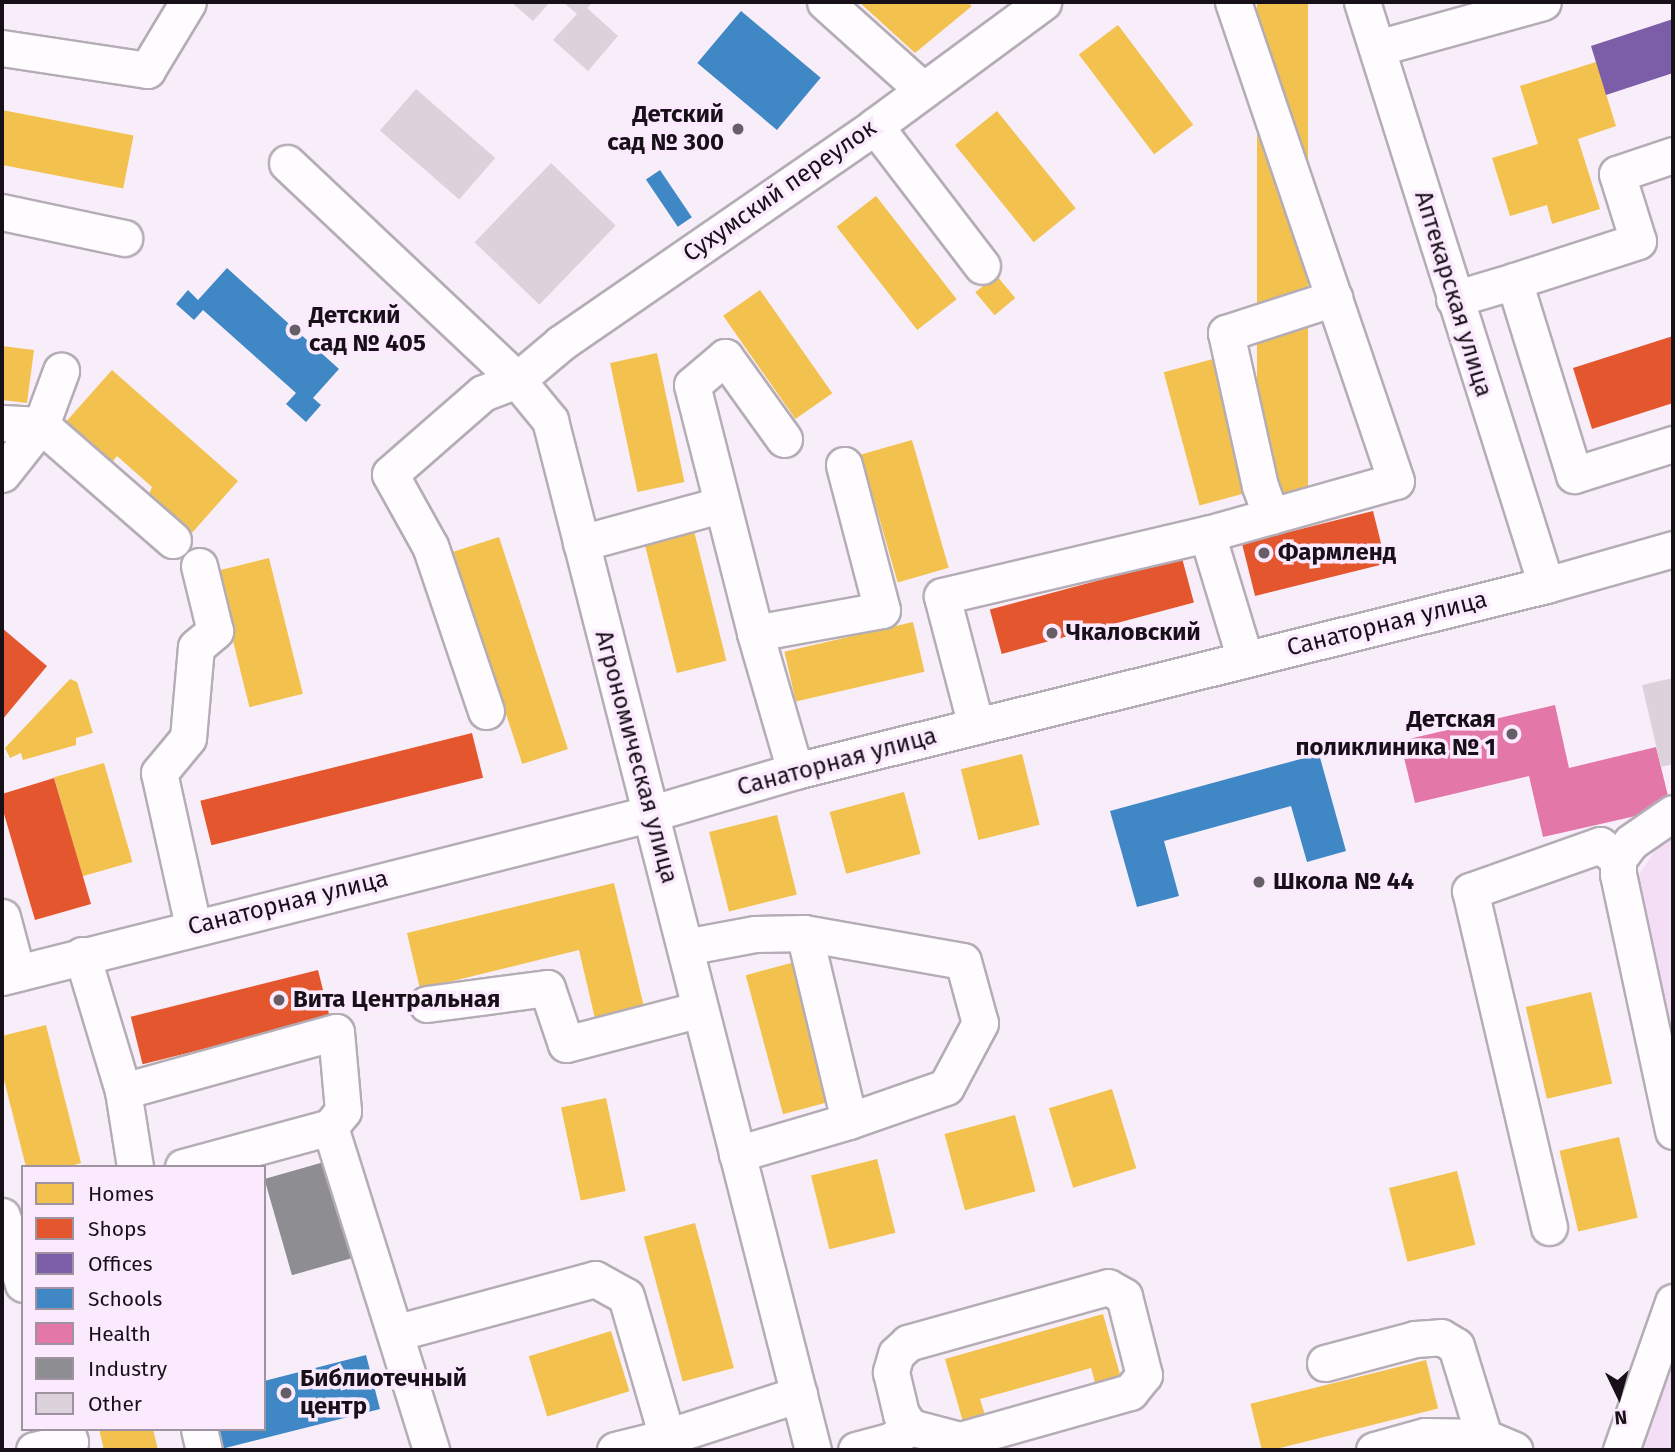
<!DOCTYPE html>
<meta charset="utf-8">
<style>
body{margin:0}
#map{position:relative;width:1675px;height:1452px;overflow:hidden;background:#f8eef9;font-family:"Fira Sans",sans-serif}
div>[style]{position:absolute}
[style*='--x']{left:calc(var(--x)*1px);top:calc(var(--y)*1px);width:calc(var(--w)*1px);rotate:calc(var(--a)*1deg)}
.green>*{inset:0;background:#f4def6}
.homes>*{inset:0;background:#f2c14e;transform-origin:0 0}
.shops>*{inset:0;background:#e4572e;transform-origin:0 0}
.offices>*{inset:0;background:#7b5ea7}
.schools>*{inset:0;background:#3f88c5;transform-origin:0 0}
.health>*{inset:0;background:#e377a8}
.industry>*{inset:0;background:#8d8d92;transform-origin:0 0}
.building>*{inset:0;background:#dbd2dc;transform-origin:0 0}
.roads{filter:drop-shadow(2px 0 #b5adb6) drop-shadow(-2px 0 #b5adb6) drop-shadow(0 2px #b5adb6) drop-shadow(0 -2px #b5adb6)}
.minor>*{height:35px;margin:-17.5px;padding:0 17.5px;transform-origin:17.5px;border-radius:17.5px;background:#fefcfe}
.dots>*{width:19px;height:19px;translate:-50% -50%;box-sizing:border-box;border:4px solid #fbeafd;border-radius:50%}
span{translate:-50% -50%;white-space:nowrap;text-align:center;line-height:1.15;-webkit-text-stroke:7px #fbeafd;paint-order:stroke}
.poi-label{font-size:24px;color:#181018;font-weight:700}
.right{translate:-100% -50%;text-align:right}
.left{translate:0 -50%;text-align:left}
.street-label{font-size:24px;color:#181018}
.frame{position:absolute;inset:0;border:4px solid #181018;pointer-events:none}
.legend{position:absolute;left:21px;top:1165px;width:245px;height:266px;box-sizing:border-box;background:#fbeafd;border:2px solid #a093a1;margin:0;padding:9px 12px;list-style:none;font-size:21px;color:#181018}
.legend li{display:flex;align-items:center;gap:14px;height:35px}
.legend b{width:35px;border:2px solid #a093a1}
.north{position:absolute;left:1584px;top:1361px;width:70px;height:70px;-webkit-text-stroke:5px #fbeafd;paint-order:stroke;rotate:175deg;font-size:19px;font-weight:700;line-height:28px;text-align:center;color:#181018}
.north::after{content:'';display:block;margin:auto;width:24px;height:32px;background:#181018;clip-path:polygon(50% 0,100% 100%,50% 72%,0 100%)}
</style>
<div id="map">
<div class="green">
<i style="clip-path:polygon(1673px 834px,1673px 1052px,1636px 880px,1658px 846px)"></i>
<i style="clip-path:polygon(1673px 1360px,1673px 1450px,1642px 1450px)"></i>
</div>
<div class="homes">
<i style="clip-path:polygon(859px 2px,967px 2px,972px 6px,915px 53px)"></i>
<i style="left:1257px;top:2px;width:51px;height:524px"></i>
<i style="left:1118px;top:25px;width:125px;height:49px;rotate:53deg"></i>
<i style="clip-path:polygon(1596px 62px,1616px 126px,1578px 139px,1600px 209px,1552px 224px,1547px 205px,1510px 216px,1492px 158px,1538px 144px,1520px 86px)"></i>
<i style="left:2px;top:110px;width:134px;height:54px;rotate:11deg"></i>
<i style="left:997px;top:111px;width:125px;height:54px;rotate:51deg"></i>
<i style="left:876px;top:196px;width:131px;height:50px;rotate:52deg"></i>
<i style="left:996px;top:275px;width:30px;height:27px;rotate:50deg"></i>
<i style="left:760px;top:290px;width:126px;height:45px;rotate:55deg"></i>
<i style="clip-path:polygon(2px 346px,34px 350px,27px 403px,2px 400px)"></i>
<i style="left:657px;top:353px;width:132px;height:48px;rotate:78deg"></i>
<i style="left:1213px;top:359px;width:138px;height:51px;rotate:75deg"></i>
<i style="clip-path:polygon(112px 370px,238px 481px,191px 534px,148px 496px,152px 487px,117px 456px,110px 465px,64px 424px)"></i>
<i style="left:912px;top:440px;width:133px;height:53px;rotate:74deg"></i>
<i style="left:692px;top:523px;width:142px;height:51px;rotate:76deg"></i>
<i style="left:499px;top:537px;width:223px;height:48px;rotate:72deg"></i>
<i style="left:269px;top:558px;width:140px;height:55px;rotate:76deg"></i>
<i style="left:913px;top:622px;width:51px;height:132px;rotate:77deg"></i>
<i style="clip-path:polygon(70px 679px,77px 682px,93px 733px,76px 738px,76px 745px,23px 760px,21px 753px,10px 758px,5px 748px)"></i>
<i style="left:1022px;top:754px;width:73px;height:63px;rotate:76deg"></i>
<i style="left:104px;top:763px;width:103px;height:52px;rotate:74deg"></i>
<i style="left:904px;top:792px;width:64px;height:77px;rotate:75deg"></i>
<i style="left:777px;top:815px;width:82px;height:70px;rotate:76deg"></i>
<i style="clip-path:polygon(614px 883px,645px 1011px,596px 1023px,579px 950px,420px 989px,407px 933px)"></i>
<i style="left:795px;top:962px;width:144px;height:51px;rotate:75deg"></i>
<i style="left:1591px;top:992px;width:94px;height:67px;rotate:77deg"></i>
<i style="clip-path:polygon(46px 1025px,81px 1163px,67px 1167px,26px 1167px,2px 1072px,2px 1036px)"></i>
<i style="left:1112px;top:1089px;width:83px;height:66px;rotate:73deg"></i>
<i style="left:606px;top:1098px;width:95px;height:46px;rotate:78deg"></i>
<i style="left:1015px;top:1115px;width:79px;height:73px;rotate:75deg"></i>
<i style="left:1619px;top:1137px;width:83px;height:61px;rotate:77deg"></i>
<i style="left:877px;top:1159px;width:76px;height:68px;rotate:76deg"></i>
<i style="left:1457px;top:1171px;width:76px;height:70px;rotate:76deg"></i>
<i style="left:695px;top:1223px;width:150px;height:53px;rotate:75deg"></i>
<i style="clip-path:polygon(1103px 1314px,1121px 1378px,1096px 1386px,1091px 1368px,980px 1399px,985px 1415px,963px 1422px,945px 1359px)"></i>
<i style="left:611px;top:1331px;width:63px;height:86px;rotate:73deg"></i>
<i style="left:1426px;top:1360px;width:50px;height:181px;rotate:76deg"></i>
<i style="clip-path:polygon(99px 1429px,153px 1429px,158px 1450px,104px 1450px)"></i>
</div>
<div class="shops">
<i style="clip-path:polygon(1673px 336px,1673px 403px,1592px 429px,1573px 368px)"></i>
<i style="left:1373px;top:511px;width:54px;height:135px;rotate:76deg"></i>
<i style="left:1182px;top:558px;width:46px;height:199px;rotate:75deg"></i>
<i style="clip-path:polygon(2px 628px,47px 666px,2px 720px)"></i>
<i style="left:472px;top:733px;width:46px;height:280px;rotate:76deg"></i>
<i style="clip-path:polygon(54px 778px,91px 904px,35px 920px,2px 807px,2px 794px)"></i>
<i style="left:318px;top:970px;width:49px;height:193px;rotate:76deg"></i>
</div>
<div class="offices">
<i style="clip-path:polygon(1673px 19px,1673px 73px,1606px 95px,1591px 46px)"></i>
</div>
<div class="schools">
<i style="left:741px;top:11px;width:104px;height:68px;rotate:40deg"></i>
<i style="left:660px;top:170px;width:57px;height:17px;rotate:56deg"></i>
<i style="clip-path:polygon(227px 268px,339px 369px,313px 398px,321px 405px,306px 422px,286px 404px,296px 393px,203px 310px,194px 320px,176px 304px,188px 290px,198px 300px)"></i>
<i style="clip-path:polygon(1319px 754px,1346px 851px,1307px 862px,1291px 806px,1164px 841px,1179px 896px,1137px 907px,1110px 811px)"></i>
<i style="clip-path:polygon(366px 1355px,380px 1409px,217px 1450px,212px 1429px,264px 1429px,264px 1381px)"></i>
</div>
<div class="health">
<i style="clip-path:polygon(1555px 705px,1569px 768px,1656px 747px,1671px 808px,1543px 837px,1529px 776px,1415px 803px,1400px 741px)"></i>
</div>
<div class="industry">
<i style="left:324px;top:1162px;width:100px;height:62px;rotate:74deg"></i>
</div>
<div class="building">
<i style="clip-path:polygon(511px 2px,550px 2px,533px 21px)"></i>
<i style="clip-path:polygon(563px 2px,593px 2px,587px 8px,618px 36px,588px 71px,553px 40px,577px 14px)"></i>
<i style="left:416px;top:89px;width:105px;height:55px;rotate:41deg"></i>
<i style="left:551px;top:163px;width:90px;height:110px;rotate:44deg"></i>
<i style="clip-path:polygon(1673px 678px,1673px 764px,1661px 767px,1642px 685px)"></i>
</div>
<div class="roads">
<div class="minor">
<i style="--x:825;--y:2;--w:130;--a:41.9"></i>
<i style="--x:1362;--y:2;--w:611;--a:72.48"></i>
<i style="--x:2;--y:48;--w:147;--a:8.6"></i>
<i style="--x:147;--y:70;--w:79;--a:-58.9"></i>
<i style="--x:1377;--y:48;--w:172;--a:-15.5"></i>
<i style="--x:875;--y:126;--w:176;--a:52.6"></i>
<i style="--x:1673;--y:155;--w:59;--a:161.3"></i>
<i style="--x:1617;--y:174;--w:70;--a:72.6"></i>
<i style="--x:1638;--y:241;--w:130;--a:162.1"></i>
<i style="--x:1514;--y:281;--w:203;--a:72.8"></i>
<i style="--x:1574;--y:475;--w:104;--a:-17.4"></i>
<i style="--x:287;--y:163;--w:316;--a:43.3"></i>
<i style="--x:517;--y:380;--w:52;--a:50.5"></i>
<i style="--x:550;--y:420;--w:1063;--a:75.68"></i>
<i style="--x:2;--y:212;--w:125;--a:12"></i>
<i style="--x:1454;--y:299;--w:63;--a:-16.7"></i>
<i style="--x:2;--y:423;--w:39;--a:3"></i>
<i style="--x:41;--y:425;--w:58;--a:-69.7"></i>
<i style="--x:784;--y:439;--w:101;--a:-125.7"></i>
<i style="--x:725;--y:357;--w:43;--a:139.7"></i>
<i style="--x:692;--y:385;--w:256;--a:75.7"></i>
<i style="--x:755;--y:633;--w:129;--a:-10.3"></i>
<i style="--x:882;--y:610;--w:150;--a:-104.7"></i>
<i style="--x:2;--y:474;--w:63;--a:-51.5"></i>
<i style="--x:41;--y:425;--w:175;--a:41.1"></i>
<i style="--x:1271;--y:516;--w:32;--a:-110"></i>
<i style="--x:1260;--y:486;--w:157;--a:-102.5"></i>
<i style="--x:1226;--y:333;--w:114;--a:-18"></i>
<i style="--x:1207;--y:534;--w:196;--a:-15.7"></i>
<i style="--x:1396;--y:481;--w:506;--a:-108.79"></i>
<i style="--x:581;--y:543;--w:144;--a:-15.3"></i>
<i style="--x:755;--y:633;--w:144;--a:73.8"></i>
<i style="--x:486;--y:711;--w:174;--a:-108.7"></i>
<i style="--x:430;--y:546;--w:82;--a:-119.1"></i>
<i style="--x:390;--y:474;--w:123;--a:-41.1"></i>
<i style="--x:483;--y:393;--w:36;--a:-21"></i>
<i style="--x:517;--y:380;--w:57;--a:-40.1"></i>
<i style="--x:561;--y:343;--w:382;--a:-34.6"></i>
<i style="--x:875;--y:126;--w:209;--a:-36.4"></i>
<i style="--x:976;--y:726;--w:134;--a:-104.7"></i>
<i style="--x:942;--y:596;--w:272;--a:-13.2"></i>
<i style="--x:1207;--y:534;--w:131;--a:73.1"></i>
<i style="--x:1673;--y:813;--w:51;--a:145.4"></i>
<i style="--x:1631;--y:842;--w:21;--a:127"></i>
<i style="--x:1618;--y:859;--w:15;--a:90"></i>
<i style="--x:1618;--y:874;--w:263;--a:77.9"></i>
<i style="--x:2;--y:917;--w:58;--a:75"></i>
<i style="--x:193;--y:926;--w:157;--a:-102.5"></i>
<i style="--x:159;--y:773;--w:45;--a:-50.4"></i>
<i style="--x:188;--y:738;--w:91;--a:-85"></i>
<i style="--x:196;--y:647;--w:25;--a:-40"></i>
<i style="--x:215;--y:631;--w:67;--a:-103.8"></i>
<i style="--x:804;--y:933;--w:161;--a:10"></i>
<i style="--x:963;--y:961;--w:64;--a:74.7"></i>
<i style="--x:980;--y:1023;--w:72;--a:118"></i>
<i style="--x:946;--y:1087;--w:103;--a:160.7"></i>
<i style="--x:685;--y:947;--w:71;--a:-10.5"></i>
<i style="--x:755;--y:934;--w:49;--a:-1.2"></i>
<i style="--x:804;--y:933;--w:193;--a:76.5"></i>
<i style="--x:849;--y:1121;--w:117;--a:163.6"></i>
<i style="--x:82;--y:955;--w:142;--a:73.2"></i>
<i style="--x:123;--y:1091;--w:77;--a:81"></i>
<i style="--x:2;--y:977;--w:667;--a:-14.14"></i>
<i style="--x:649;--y:814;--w:152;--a:-16.4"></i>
<i style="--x:795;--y:771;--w:774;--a:-13.91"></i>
<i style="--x:1546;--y:585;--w:132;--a:-15.8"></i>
<i style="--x:427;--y:1004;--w:121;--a:-7.6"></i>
<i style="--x:547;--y:988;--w:59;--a:71.3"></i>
<i style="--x:566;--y:1044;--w:138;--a:-14.6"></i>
<i style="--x:123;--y:1091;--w:221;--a:-15.5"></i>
<i style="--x:336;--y:1032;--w:79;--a:84.9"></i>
<i style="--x:343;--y:1111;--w:21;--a:129"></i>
<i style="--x:330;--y:1127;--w:338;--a:72.6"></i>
<i style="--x:183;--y:1167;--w:152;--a:-15.2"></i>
<i style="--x:2;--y:1216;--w:71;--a:72.8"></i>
<i style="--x:1549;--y:1227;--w:345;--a:-103.2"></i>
<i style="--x:1470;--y:891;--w:138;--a:-19.5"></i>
<i style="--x:1600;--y:845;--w:23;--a:38"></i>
<i style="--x:395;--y:1333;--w:207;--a:-15.1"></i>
<i style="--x:595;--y:1279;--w:35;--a:29"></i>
<i style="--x:626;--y:1296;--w:147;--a:73.8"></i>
<i style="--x:1325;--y:1363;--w:93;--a:-14.9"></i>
<i style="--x:1415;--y:1339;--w:26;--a:-4"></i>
<i style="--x:1441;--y:1337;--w:17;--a:31"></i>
<i style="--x:1456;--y:1346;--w:95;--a:72.9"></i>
<i style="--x:199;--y:1429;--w:22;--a:77"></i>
<i style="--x:34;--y:1450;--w:37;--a:-13"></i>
<i style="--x:70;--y:1442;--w:14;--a:-107"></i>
<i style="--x:615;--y:1450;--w:54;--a:-14"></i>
<i style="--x:667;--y:1437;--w:139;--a:-18"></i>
<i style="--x:856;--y:1450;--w:35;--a:-15"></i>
<i style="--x:890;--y:1441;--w:24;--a:-35"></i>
<i style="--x:910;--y:1427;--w:52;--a:14.6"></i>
<i style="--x:960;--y:1440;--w:177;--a:-15.8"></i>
<i style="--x:1130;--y:1392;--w:22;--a:-51"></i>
<i style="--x:1144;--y:1375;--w:81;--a:-104.2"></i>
<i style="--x:1124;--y:1296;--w:18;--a:-151"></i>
<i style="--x:1108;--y:1287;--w:208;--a:164.4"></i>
<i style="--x:908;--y:1343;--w:16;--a:137"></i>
<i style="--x:896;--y:1354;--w:19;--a:106"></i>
<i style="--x:891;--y:1372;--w:43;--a:76.6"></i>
<i style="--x:901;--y:1414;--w:16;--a:55"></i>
<i style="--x:1374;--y:1450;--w:53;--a:-15.4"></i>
<i style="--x:1425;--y:1436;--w:59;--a:1"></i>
<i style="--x:1484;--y:1437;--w:33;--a:23"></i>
<i style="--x:1621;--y:1450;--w:157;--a:-70.6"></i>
</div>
</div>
<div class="dots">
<i style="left:738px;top:129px;background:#665e67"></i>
<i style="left:295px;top:330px;background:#665e67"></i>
<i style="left:1264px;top:553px;background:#665e67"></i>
<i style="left:1052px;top:633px;background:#665e67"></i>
<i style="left:1512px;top:734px;background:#665e67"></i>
<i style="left:1259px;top:882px;background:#665e67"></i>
<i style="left:279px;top:1000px;background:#665e67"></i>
<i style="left:286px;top:1393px;background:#665e67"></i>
</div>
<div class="poi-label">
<span class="right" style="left:724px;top:129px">Детский<br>сад № 300</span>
<span class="left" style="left:309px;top:330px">Детский<br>сад № 405</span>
<span class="left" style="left:1278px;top:553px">Фармленд</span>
<span class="left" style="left:1066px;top:633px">Чкаловский</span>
<span class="right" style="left:1496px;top:734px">Детская<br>поликлиника № 1</span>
<span class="left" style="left:1273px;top:882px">Школа № 44</span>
<span class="left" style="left:293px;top:1000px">Вита Центральная</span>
<span class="left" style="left:300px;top:1393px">Библиотечный<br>центр</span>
</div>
<div class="street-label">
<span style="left:780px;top:191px;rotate:-35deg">Сухумский переулок</span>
<span style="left:1453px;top:294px;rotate:73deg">Аптекарская улица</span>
<span style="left:1387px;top:624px;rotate:-14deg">Санаторная улица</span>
<span style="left:636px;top:757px;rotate:75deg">Агрономическая улица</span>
<span style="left:837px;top:762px;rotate:-15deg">Санаторная улица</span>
<span style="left:288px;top:903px;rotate:-14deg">Санаторная улица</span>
</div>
<div class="frame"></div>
<ul class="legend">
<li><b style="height:19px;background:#f2c14e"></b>Homes</li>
<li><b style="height:19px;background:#e4572e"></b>Shops</li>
<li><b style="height:19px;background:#7b5ea7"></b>Offices</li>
<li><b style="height:19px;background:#3f88c5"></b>Schools</li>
<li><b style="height:19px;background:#e377a8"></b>Health</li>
<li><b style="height:19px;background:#8d8d92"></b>Industry</li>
<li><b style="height:19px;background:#dbd2dc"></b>Other</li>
</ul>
<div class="north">N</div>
</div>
